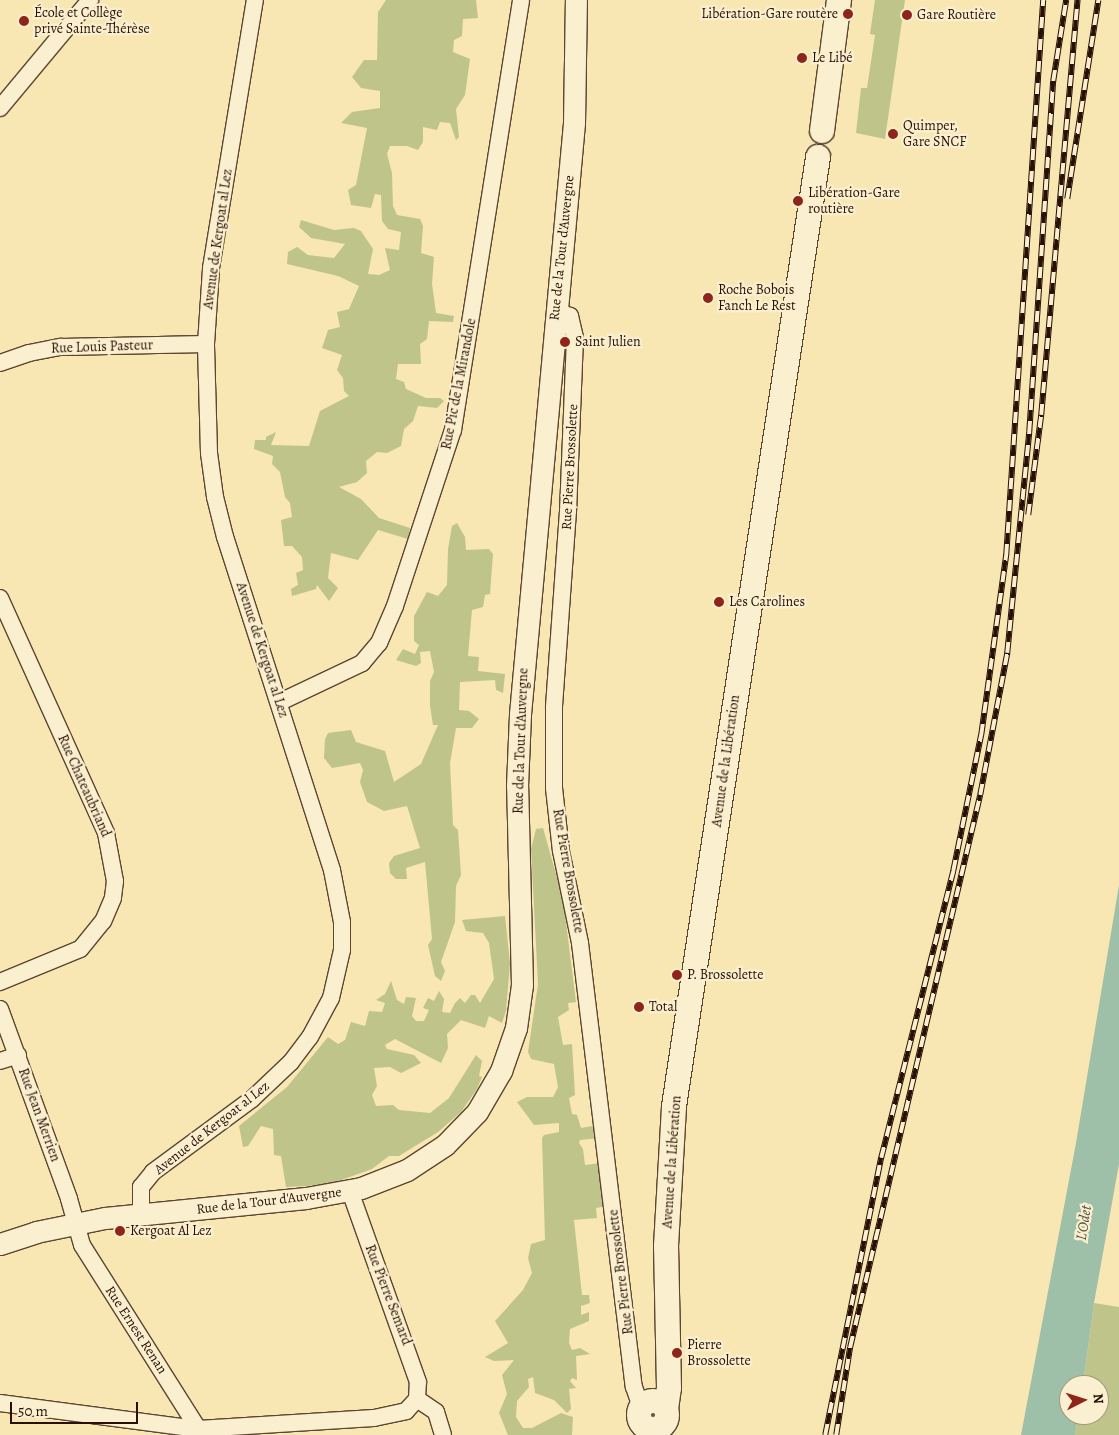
<!DOCTYPE html>
<meta charset="utf-8">
<style>
body{margin:0}
#map{position:relative;width:1119px;height:1435px;overflow:hidden;background:#f8e6b3;font-family:Alegreya,serif}
div>[style]{position:absolute}
[style*='--x']{left:calc(var(--x)*1px);top:calc(var(--y)*1px);width:calc(var(--w)*1px);rotate:calc(var(--a)*1deg)}
.green>*{inset:0;background:#bfc48b}
.water>*{inset:0;background:#9ec0a9}
.roads{filter:drop-shadow(1px 0 #5c4631) drop-shadow(-1px 0 #5c4631) drop-shadow(0 1px #5c4631) drop-shadow(0 -1px #5c4631)}
.minor>*{height:16px;margin:-8px;padding:0 8px;transform-origin:8px;border-radius:8px;background:#faefce}
.tertiary>*{height:21px;margin:-10.5px;padding:0 10.5px;transform-origin:10.5px;border-radius:10.5px;background:#faefce}
.secondary>*{height:24px;margin:-12px;padding:0 12px;transform-origin:12px;border-radius:12px;background:#faefce}
.secondary>.ring{margin:-12px;padding:0;box-sizing:content-box;background:none;border:24px solid #faefce;border-radius:50%}
.rail>*{height:5.5px;margin-top:-2.75px;transform-origin:0;background:repeating-linear-gradient(90deg,#faefce 0 11px,#281006 0 22px);box-sizing:border-box;border-block:1px solid #281006}
.dots>*{width:14px;height:14px;translate:-50% -50%;box-sizing:border-box;border:2px solid #faefce;border-radius:50%}
span{translate:-50% -50%;white-space:nowrap;text-align:center;line-height:1.15;-webkit-text-stroke:4.5px #faefce;paint-order:stroke}
.poi-label{font-size:14px;color:#281006}
.left{translate:0 -50%;text-align:left}
.right{translate:-100% -50%;text-align:right}
.street-label{font-size:14px;color:#281006}
.water-label{font-size:15px;color:#514e3f;font-style:italic}
.north{position:absolute;left:1059px;top:1375px;width:50px;height:50px;box-sizing:border-box;background:#faefce;border:1px solid #a6967e;border-radius:50%;rotate:85deg;font-size:14px;font-weight:700;line-height:20px;text-align:center;color:#281006}
.north::after{content:'';display:block;margin:auto;width:18px;height:22px;background:#8f2418;clip-path:polygon(50% 0,100% 100%,50% 72%,0 100%)}
.scale{position:absolute;left:10px;top:1402px;width:128px;height:22px;box-sizing:border-box;border:2px solid #281006;border-top:0;padding-left:6px;font-size:15px;line-height:18px;white-space:nowrap;color:#281006;-webkit-text-stroke:4px #faefce;paint-order:stroke}
</style>
<div id="map">
<div class="green">
<i style="clip-path:polygon(386px 0,476px 0,478px 18px,463px 19px,462px 36px,454px 40px,453px 52px,470px 59px,465px 95px,456px 109px,459px 137px,456px 140px,450px 123px,440px 122px,437px 130px,423px 127px,423px 142px,418px 150px,407px 146px,390px 146px,387px 154px,392px 173px,393px 206px,397px 215px,420px 219px,423px 226px,421px 253px,434px 257px,432px 284px,436px 313px,454px 316px,453px 322px,429px 321px,427px 339px,420px 344px,421px 364px,398px 364px,396px 379px,404px 382px,406px 389px,426px 398px,440px 398px,444px 401px,437px 408px,418px 406px,413px 421px,404px 429px,401px 446px,387px 453px,377px 452px,366px 461px,367px 473px,357px 482px,339px 487px,361px 499px,379px 518px,410px 528px,408px 539px,378px 530px,358px 560px,331px 553px,328px 578px,338px 588px,329px 601px,317px 585px,316px 589px,292px 596px,291px 589px,298px 585px,296px 573px,303px 570px,302px 557px,292px 546px,284px 546px,281px 520px,292px 517px,290px 503px,285px 497px,280px 472px,272px 464px,273px 456px,254px 449px,255px 440px,266px 440px,266px 437px,276px 432px,271px 445px,309px 446px,320px 411px,349px 396px,344px 391px,343px 378px,337px 370px,342px 355px,322px 348px,328px 330px,340px 327px,337px 312px,349px 309px,359px 286px,338px 276px,287px 264px,288px 252px,297px 247px,308px 255px,334px 258px,345px 244px,311px 238px,299px 227px,301px 220px,334px 230px,354px 228px,361px 231px,373px 249px,368px 274px,379px 275px,390px 270px,385px 248px,399px 250px,401px 232px,388px 229px,382px 221px,381px 195px,375px 194px,371px 208px,351px 205px,348px 190px,356px 185px,367px 128px,341px 123px,352px 112px,380px 108px,380px 91px,361px 88px,352px 77px,364px 60px,377px 60px,378px 12px)"></i>
<i style="clip-path:polygon(875px 0,905px 0,885px 139px,856px 133px,861px 88px,867px 88px,875px 35px,870px 34px)"></i>
<i style="clip-path:polygon(457px 523px,465px 537px,466px 550px,489px 549px,493px 554px,490px 594px,485px 595px,483px 607px,472px 610px,468px 656px,479px 657px,478px 671px,505px 674px,503px 693px,496px 690px,495px 680px,460px 682px,459px 710px,469px 711px,479px 719px,472px 728px,456px 728px,450px 763px,453px 825px,458px 830px,461px 875px,456px 886px,455px 922px,441px 962px,445px 971px,441px 981px,435px 976px,428px 945px,432px 939px,425px 862px,406px 868px,407px 879px,396px 879px,390px 873px,389px 863px,394px 856px,420px 848px,407px 806px,384px 811px,367px 802px,360px 782px,363px 770px,360px 763px,332px 768px,324px 758px,325px 739px,328px 733px,351px 730px,356px 742px,385px 751px,394px 782px,421px 764px,438px 725px,433px 725px,430px 706px,430px 681px,434px 672px,430px 651px,420px 652px,421px 663px,416px 666px,396px 660px,403px 649px,415px 654px,419px 645px,414px 641px,414px 616px,427px 592px,438px 596px,447px 585px,448px 549px,452px 526px)"></i>
<i style="clip-path:polygon(543px 828px,563px 899px,576px 1002px,568px 1003px,569px 1010px,558px 1017px,563px 1045px,572px 1044px,575px 1095px,569px 1098px,572px 1114px,577px 1115px,581px 1128px,592px 1126px,595px 1122px,599px 1138px,580px 1140px,579px 1143px,583px 1149px,585px 1165px,601px 1163px,607px 1206px,596px 1208px,597px 1218px,574px 1220px,582px 1295px,589px 1295px,590px 1303px,581px 1306px,581px 1315px,589px 1312px,589px 1321px,570px 1329px,569px 1343px,572px 1350px,580px 1348px,590px 1354px,576px 1356px,577px 1380px,572px 1378px,570px 1381px,576px 1388px,569px 1389px,571px 1409px,567px 1413px,554px 1400px,535px 1393px,533px 1377px,528px 1379px,529px 1387px,517px 1401px,516px 1417px,523px 1428px,532px 1428px,561px 1413px,573px 1417px,572px 1435px,586px 1435px,508px 1435px,499px 1413px,507px 1394px,502px 1375px,514px 1360px,494px 1361px,485px 1357px,508px 1343px,495px 1321px,523px 1290px,532px 1273px,528px 1258px,531px 1244px,545px 1240px,542px 1138px,544px 1135px,559px 1132px,559px 1123px,534px 1125px,517px 1102px,527px 1097px,553px 1097px,558px 1087px,554px 1064px,531px 1059px,528px 1052px,538px 984px,531px 849px,536px 829px)"></i>
<i style="clip-path:polygon(505px 916px,510px 963px,506px 1011px,502px 1023px,489px 1016px,485px 1028px,461px 1020px,447px 1034px,448px 1048px,441px 1063px,395px 1039px,385px 1045px,387px 1049px,414px 1055px,421px 1063px,401px 1073px,390px 1067px,374px 1068px,377px 1086px,372px 1095px,376px 1106px,393px 1105px,399px 1110px,430px 1113px,449px 1098px,476px 1055px,482px 1061px,479px 1076px,482px 1077px,477px 1089px,461px 1112px,438px 1132px,399px 1156px,389px 1156px,372px 1169px,333px 1183px,307px 1186px,286px 1187px,281px 1156px,274px 1155px,273px 1129px,261px 1126px,248px 1146px,243px 1147px,239px 1126px,287px 1087px,328px 1037px,338px 1044px,345px 1040px,351px 1022px,365px 1026px,369px 1011px,382px 1012px,385px 1003px,376px 1000px,385px 994px,391px 981px,397px 1000px,404px 1004px,406px 997px,416px 998px,412px 1016px,416px 1021px,424px 1021px,429px 1010px,423px 1008px,428px 998px,434px 1001px,439px 991px,444px 999px,442px 1012px,450px 1013px,455px 1003px,460px 998px,465px 1003px,471px 995px,475px 995px,480px 1003px,494px 979px,489px 943px,483px 933px,466px 931px,462px 920px)"></i>
<i style="clip-path:polygon(1094px 1303px,1119px 1307px,1119px 1435px,1075px 1435px,1078px 1415px,1099px 1415px,1099px 1385px,1083px 1385px)"></i>
</div>
<div class="water">
<i style="clip-path:polygon(1119px 885px,1119px 1164px,1094px 1303px,1083px 1385px,1069px 1385px,1069px 1415px,1078px 1415px,1075px 1435px,1021px 1435px,1076px 1143px)"></i>
</div>
<div class="roads">
<div class="minor">
<i style="--x:0;--y:108;--w:141;--a:-50.2"></i>
<i style="--x:556;--y:311;--w:15;--a:20"></i>
<i style="--x:570;--y:316;--w:23;--a:77"></i>
<i style="--x:575;--y:338;--w:173;--a:92.3"></i>
<i style="--x:568;--y:511;--w:197;--a:94.1"></i>
<i style="--x:554;--y:708;--w:80;--a:90"></i>
<i style="--x:554;--y:788;--w:63;--a:83.7"></i>
<i style="--x:561;--y:851;--w:94;--a:78.3"></i>
<i style="--x:580;--y:943;--w:447;--a:83.1"></i>
<i style="--x:634;--y:1387;--w:21;--a:71"></i>
<i style="--x:0;--y:363;--w:31;--a:-19"></i>
<i style="--x:29;--y:353;--w:33;--a:-11"></i>
<i style="--x:61;--y:347;--w:145;--a:-1.2"></i>
<i style="--x:0;--y:598;--w:258;--a:65.7"></i>
<i style="--x:106;--y:833;--w:49;--a:79.4"></i>
<i style="--x:115;--y:881;--w:17;--a:97"></i>
<i style="--x:113;--y:898;--w:25;--a:113"></i>
<i style="--x:103;--y:921;--w:36;--a:129"></i>
<i style="--x:80;--y:949;--w:87;--a:157.6"></i>
<i style="--x:280;--y:702;--w:91;--a:-25.4"></i>
<i style="--x:362;--y:663;--w:26;--a:-50"></i>
<i style="--x:379;--y:643;--w:40;--a:-66.6"></i>
<i style="--x:395;--y:606;--w:185;--a:-71.8"></i>
<i style="--x:453;--y:430;--w:435;--a:-81"></i>
<i style="--x:0;--y:1009;--w:202;--a:70"></i>
<i style="--x:69;--y:1199;--w:48;--a:74.2"></i>
<i style="--x:82;--y:1245;--w:225;--a:57.7"></i>
<i style="--x:0;--y:1061;--w:19;--a:-18"></i>
<i style="--x:141;--y:1215;--w:28;--a:-90"></i>
<i style="--x:141;--y:1187;--w:19;--a:-51"></i>
<i style="--x:153;--y:1172;--w:123;--a:-36.4"></i>
<i style="--x:252;--y:1099;--w:54;--a:-43.5"></i>
<i style="--x:291;--y:1062;--w:31;--a:-53"></i>
<i style="--x:310;--y:1037;--w:44;--a:-61.7"></i>
<i style="--x:331;--y:998;--w:49;--a:-77.1"></i>
<i style="--x:342;--y:950;--w:28;--a:-90"></i>
<i style="--x:342;--y:922;--w:53;--a:-100.9"></i>
<i style="--x:332;--y:870;--w:350;--a:-107.8"></i>
<i style="--x:225;--y:537;--w:41;--a:-104"></i>
<i style="--x:215;--y:497;--w:44;--a:-97.8"></i>
<i style="--x:209;--y:453;--w:109;--a:-91.6"></i>
<i style="--x:206;--y:344;--w:76;--a:-86.2"></i>
<i style="--x:211;--y:268;--w:272;--a:-80.7"></i>
<i style="--x:417;--y:1399;--w:23;--a:34"></i>
<i style="--x:436;--y:1412;--w:24;--a:73"></i>
<i style="--x:0;--y:1403;--w:200;--a:7.5"></i>
<i style="--x:198;--y:1429;--w:176;--a:-3.6"></i>
<i style="--x:374;--y:1418;--w:33;--a:-12"></i>
<i style="--x:406;--y:1411;--w:16;--a:-47"></i>
<i style="--x:417;--y:1399;--w:17;--a:-87"></i>
<i style="--x:418;--y:1382;--w:203;--a:-109.6"></i>
</div>
<div class="tertiary">
<i style="--x:0;--y:1244;--w:38;--a:-18"></i>
<i style="--x:36;--y:1232;--w:70;--a:-11.5"></i>
<i style="--x:105;--y:1218;--w:202;--a:-5.7"></i>
<i style="--x:306;--y:1198;--w:56;--a:-10.3"></i>
<i style="--x:361;--y:1188;--w:49;--a:-21.4"></i>
<i style="--x:407;--y:1170;--w:45;--a:-33.3"></i>
<i style="--x:445;--y:1145;--w:46;--a:-45.9"></i>
<i style="--x:477;--y:1112;--w:48;--a:-59.7"></i>
<i style="--x:501;--y:1071;--w:46;--a:-70.8"></i>
<i style="--x:516;--y:1028;--w:43;--a:-82.1"></i>
<i style="--x:522;--y:985;--w:199;--a:-91.4"></i>
<i style="--x:517;--y:786;--w:72;--a:-87.6"></i>
<i style="--x:520;--y:714;--w:593;--a:-84.78"></i>
<i style="--x:574;--y:123;--w:123;--a:-89.1"></i>
</div>
<div class="secondary">
<i style="--x:822;--y:131;--w:132;--a:-82.6"></i>
<i class="ring" style="left:639px;top:1401px;width:4px;height:4px"></i>
<i style="--x:666;--y:1409;--w:21;--a:-82"></i>
<i style="--x:669;--y:1388;--w:142;--a:-91.2"></i>
<i style="--x:666;--y:1246;--w:140;--a:-86.7"></i>
<i style="--x:674;--y:1106;--w:960;--a:-81.37"></i>
</div>
</div>
<div class="rail">
<i style="--x:1067;--y:199;--w:201;--a:-81.1"></i>
<i style="--x:1028;--y:515;--w:101;--a:-82.6"></i>
<i style="--x:1041;--y:415;--w:417;--a:-85"></i>
<i style="--x:825;--y:1435;--w:283;--a:-78.6"></i>
<i style="--x:881;--y:1158;--w:296;--a:-75.9"></i>
<i style="--x:953;--y:871;--w:139;--a:-78.4"></i>
<i style="--x:981;--y:735;--w:182;--a:-82.1"></i>
<i style="--x:1006;--y:555;--w:556;--a:-86.19"></i>
<i style="--x:836;--y:1435;--w:89;--a:-81"></i>
<i style="--x:850;--y:1347;--w:567;--a:-76.75"></i>
<i style="--x:980;--y:795;--w:145;--a:-79.2"></i>
<i style="--x:1007;--y:653;--w:222;--a:-84.3"></i>
<i style="--x:1029;--y:432;--w:352;--a:-86.1"></i>
<i style="--x:1053;--y:81;--w:82;--a:-80.9"></i>
</div>
<div class="dots">
<i style="left:848px;top:14px;background:#8f2418"></i>
<i style="left:907px;top:15px;background:#8f2418"></i>
<i style="left:24px;top:21px;background:#8f2418"></i>
<i style="left:802px;top:58px;background:#8f2418"></i>
<i style="left:893px;top:134px;background:#8f2418"></i>
<i style="left:798px;top:201px;background:#8f2418"></i>
<i style="left:708px;top:298px;background:#8f2418"></i>
<i style="left:565px;top:342px;background:#8f2418"></i>
<i style="left:719px;top:602px;background:#8f2418"></i>
<i style="left:677px;top:975px;background:#8f2418"></i>
<i style="left:639px;top:1007px;background:#8f2418"></i>
<i style="left:120px;top:1231px;background:#8f2418"></i>
<i style="left:677px;top:1353px;background:#8f2418"></i>
</div>
<div class="poi-label">
<span class="left" style="left:34px;top:21px">École et Collège<br>privé Sainte-Thérèse</span>
<span class="right" style="left:838px;top:14px">Libération-Gare routère</span>
<span class="left" style="left:917px;top:15px">Gare Routière</span>
<span class="left" style="left:812px;top:58px">Le Libé</span>
<span class="left" style="left:903px;top:134px">Quimper,<br>Gare SNCF</span>
<span class="left" style="left:808px;top:201px">Libération-Gare<br>routière</span>
<span class="left" style="left:718px;top:298px">Roche Bobois<br>Fanch Le Rest</span>
<span class="left" style="left:575px;top:342px">Saint Julien</span>
<span class="left" style="left:729px;top:602px">Les Carolines</span>
<span class="left" style="left:687px;top:975px">P. Brossolette</span>
<span class="left" style="left:649px;top:1007px">Total</span>
<span class="left" style="left:130px;top:1231px">Kergoat Al Lez</span>
<span class="left" style="left:687px;top:1353px">Pierre<br>Brossolette</span>
</div>
<div class="street-label">
<span style="left:218px;top:239px;rotate:-82deg">Avenue de Kergoat al Lez</span>
<span style="left:562px;top:248px;rotate:-84deg">Rue de la Tour d'Auvergne</span>
<span style="left:102px;top:347px;rotate:-2deg">Rue Louis Pasteur</span>
<span style="left:459px;top:384px;rotate:-79deg">Rue Pic de la Mirandole</span>
<span style="left:570px;top:467px;rotate:-87deg">Rue Pierre Brossolette</span>
<span style="left:262px;top:650px;rotate:72deg">Avenue de Kergoat al Lez</span>
<span style="left:521px;top:741px;rotate:-88deg">Rue de la Tour d'Auvergne</span>
<span style="left:726px;top:761px;rotate:-82deg">Avenue de la Libération</span>
<span style="left:84px;top:786px;rotate:66deg">Rue Chateaubriand</span>
<span style="left:568px;top:871px;rotate:80deg">Rue Pierre Brossolette</span>
<span style="left:39px;top:1115px;rotate:70deg">Rue Jean Merrien</span>
<span style="left:212px;top:1128px;rotate:-38deg">Avenue de Kergoat al Lez</span>
<span style="left:672px;top:1162px;rotate:-86deg">Avenue de la Libération</span>
<span style="left:269px;top:1201px;rotate:-7deg">Rue de la Tour d'Auvergne</span>
<span style="left:621px;top:1272px;rotate:-97deg">Rue Pierre Brossolette</span>
<span style="left:388px;top:1295px;rotate:69deg">Rue Pierre Semard</span>
<span style="left:136px;top:1330px;rotate:57deg">Rue Ernest Renan</span>
</div>
<div class="water-label">
<span style="left:1084px;top:1223px;rotate:-81deg">L'Odet</span>
</div>
<div class="north">N</div>
<div class="scale">50 m</div>
</div>
